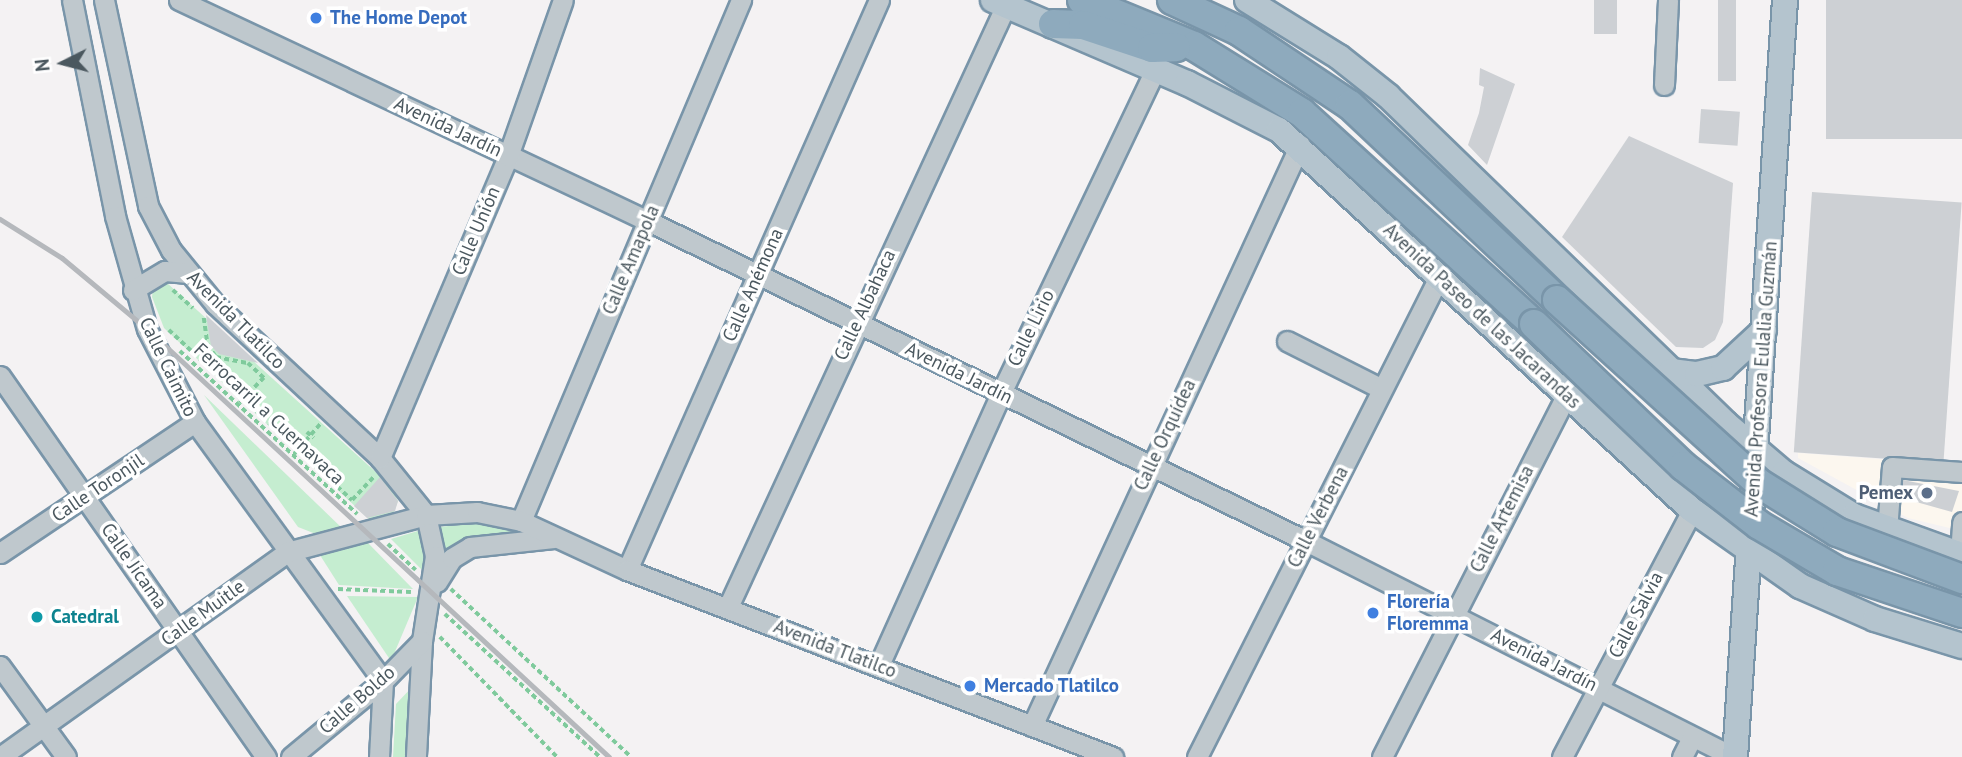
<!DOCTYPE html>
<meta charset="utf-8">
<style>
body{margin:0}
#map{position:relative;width:1962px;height:757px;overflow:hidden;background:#f4f2f3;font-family:"PT Sans",sans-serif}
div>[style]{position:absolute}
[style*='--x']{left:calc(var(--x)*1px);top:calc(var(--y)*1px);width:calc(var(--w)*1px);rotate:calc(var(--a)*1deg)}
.commercial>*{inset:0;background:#fcf7ef}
.green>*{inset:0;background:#c5edd0}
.building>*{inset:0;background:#cdd0d4;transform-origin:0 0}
.path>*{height:3.5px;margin-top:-1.75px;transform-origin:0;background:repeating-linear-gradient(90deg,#7fca9c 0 5px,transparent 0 8.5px)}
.roads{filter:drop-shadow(2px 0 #7995a9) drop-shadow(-2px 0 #7995a9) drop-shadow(0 2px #7995a9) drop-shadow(0 -2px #7995a9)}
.minor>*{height:19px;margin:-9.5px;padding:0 9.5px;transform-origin:9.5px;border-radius:9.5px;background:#bfc8cd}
.major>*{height:24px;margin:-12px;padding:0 12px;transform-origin:12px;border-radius:12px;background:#b4c4ce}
.highway>*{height:28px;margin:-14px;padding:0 14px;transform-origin:14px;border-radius:14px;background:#8eaabd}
.rail>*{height:5px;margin:-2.5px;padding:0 2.5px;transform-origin:2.5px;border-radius:2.5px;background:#b5b8bc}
.bridges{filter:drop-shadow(2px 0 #7995a9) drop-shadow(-2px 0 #7995a9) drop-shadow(0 2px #7995a9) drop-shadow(0 -2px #7995a9)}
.highway-bridge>*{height:28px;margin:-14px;padding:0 14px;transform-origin:14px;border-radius:14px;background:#8eaabd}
.dots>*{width:19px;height:19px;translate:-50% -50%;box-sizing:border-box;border:4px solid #fff;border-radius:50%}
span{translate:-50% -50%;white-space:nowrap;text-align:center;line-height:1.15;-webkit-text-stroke:7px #fff;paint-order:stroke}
.shop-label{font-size:19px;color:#366cbe;font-weight:700}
.left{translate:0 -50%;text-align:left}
.street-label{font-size:19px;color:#4b585f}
.service-label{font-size:19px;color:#4e5e75;font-weight:700}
.right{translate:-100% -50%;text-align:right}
.culture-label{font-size:19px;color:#0d838f;font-weight:700}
.north{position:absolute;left:28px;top:28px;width:70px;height:70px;-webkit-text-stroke:5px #fff;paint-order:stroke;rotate:264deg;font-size:19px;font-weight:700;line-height:28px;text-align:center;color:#4b585f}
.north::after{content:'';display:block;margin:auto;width:24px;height:32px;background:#4b585f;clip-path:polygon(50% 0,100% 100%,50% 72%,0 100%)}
</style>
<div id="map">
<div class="commercial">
<i style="clip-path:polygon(1798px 453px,1962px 465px,1962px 531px,1908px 518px,1798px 458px)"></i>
</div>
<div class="green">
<i style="clip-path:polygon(166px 282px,389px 484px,398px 501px,392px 517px,372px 522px,164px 328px,152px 297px,153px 288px)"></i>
<i style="clip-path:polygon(204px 395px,344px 530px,321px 536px,298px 527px)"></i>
<i style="clip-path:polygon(480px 523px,520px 531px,476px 538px,442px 551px,438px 527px)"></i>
<i style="clip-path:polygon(421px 530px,426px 551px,423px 571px,391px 539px)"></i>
<i style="clip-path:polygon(368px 543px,413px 589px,339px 585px,318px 552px)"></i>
<i style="clip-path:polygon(347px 596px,418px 597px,391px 661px)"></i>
<i style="clip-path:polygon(414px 685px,409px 757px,393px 757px,396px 704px)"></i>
</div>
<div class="building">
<i style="left:1594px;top:0;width:23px;height:34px"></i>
<i style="left:1718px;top:0;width:18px;height:81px"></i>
<i style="left:1826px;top:0;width:136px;height:139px"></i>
<i style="clip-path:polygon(1480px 68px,1515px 84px,1487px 165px,1468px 145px,1479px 113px,1484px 87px,1479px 85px)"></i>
<i style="left:1701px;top:109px;width:39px;height:34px;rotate:4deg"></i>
<i style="clip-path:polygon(1629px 136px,1733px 183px,1723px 322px,1715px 340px,1703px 348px,1676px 347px,1562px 237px)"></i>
<i style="left:1812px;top:192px;width:150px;height:261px;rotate:4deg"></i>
<i style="clip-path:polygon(206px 315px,258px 363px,219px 354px,211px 346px)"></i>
<i style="clip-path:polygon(380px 477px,398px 501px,395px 511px,367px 518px,354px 506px)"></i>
<i style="clip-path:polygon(1903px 480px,1959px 491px,1952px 512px,1902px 498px)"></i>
</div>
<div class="path">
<i style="--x:173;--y:290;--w:27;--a:42"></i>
<i style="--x:204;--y:318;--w:27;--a:82"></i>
<i style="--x:208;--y:345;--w:14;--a:56"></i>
<i style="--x:216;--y:357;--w:33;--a:11"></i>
<i style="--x:248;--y:363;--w:22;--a:43"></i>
<i style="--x:264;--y:378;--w:35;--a:134"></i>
<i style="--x:169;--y:330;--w:250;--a:42.9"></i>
<i style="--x:352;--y:500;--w:33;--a:-47"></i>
<i style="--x:180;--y:351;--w:241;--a:42.6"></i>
<i style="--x:307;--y:432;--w:9;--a:41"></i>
<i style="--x:294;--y:454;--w:40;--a:-49"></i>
<i style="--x:388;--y:544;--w:38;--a:43"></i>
<i style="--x:338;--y:589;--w:73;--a:2.4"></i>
<i style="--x:451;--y:589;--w:246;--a:43"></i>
<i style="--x:445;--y:614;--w:211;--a:42.7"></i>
<i style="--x:440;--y:637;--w:168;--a:45.7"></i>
</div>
<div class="roads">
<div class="minor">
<i style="--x:72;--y:0;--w:220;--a:78.7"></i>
<i style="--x:115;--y:216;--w:117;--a:74.2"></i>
<i style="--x:147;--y:329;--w:105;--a:62.7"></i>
<i style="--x:195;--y:422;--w:320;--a:54"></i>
<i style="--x:383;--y:681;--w:76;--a:93"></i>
<i style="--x:104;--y:0;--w:211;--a:77.9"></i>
<i style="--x:148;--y:206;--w:50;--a:62.4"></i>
<i style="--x:171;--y:250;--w:70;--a:50.8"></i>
<i style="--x:215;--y:304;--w:226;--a:43"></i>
<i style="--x:380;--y:458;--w:73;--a:51.1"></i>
<i style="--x:426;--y:515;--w:42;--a:77.6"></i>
<i style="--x:435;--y:556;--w:86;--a:98.7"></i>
<i style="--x:422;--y:641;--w:116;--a:93"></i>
<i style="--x:179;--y:0;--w:518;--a:25.23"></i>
<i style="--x:648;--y:221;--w:732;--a:25.93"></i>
<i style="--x:1306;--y:541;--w:479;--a:26.8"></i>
<i style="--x:1664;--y:85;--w:85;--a:-87.3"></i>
<i style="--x:133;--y:290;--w:37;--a:-31"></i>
<i style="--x:165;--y:271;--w:23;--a:5"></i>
<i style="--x:1287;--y:341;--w:106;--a:26.8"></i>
<i style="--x:0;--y:376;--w:465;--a:55.1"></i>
<i style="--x:380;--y:458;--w:328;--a:-67"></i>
<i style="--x:508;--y:156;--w:165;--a:-70.6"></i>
<i style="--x:521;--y:521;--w:566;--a:-67.11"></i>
<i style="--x:1887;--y:530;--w:63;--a:-85.5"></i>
<i style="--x:1892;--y:467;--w:70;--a:4.1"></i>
<i style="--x:0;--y:553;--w:235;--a:-33.9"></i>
<i style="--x:1960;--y:554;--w:32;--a:-86"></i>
<i style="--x:627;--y:570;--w:623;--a:-66.15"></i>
<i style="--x:437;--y:582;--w:28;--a:-58"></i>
<i style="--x:452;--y:558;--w:21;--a:-31"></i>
<i style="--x:470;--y:547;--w:84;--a:-6.1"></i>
<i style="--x:728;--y:607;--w:663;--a:-65.21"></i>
<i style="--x:879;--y:665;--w:298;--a:-65.8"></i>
<i style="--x:1001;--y:393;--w:358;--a:-64.5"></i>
<i style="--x:0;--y:666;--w:112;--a:54"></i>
<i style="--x:1032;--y:726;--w:640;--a:-65.24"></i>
<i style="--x:0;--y:757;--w:353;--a:-35.5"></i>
<i style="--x:287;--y:552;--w:144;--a:-14.9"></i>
<i style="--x:426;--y:515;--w:51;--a:-3.4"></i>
<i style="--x:477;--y:512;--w:45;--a:11.6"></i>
<i style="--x:521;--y:521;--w:117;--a:24.8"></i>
<i style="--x:627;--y:570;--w:521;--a:21.05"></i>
<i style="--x:291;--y:757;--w:119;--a:-39.6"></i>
<i style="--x:383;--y:681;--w:56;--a:-45.7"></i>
<i style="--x:1197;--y:757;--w:538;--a:-63.24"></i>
<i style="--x:1382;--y:757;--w:407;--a:-63"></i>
<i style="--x:1562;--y:757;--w:279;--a:-62.2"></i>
<i style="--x:1682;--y:757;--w:22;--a:-63"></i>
</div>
<div class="major">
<i style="--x:993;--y:0;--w:211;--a:23.2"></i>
<i style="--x:1187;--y:83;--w:103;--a:27.1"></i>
<i style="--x:1279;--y:130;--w:561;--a:42.62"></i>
<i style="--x:1692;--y:510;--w:132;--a:35.1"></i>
<i style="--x:1800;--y:586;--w:82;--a:23.7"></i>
<i style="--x:1875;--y:619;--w:91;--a:17.2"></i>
<i style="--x:1247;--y:0;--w:108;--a:31.8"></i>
<i style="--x:1339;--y:57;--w:63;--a:38.5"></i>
<i style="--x:1388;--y:96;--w:470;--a:44.1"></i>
<i style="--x:1725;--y:423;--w:77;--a:40.3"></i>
<i style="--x:1784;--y:473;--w:82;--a:31.6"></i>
<i style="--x:1854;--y:516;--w:115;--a:19.9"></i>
<i style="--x:1671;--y:371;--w:26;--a:7"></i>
<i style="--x:1697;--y:374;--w:27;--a:-13"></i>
<i style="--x:1723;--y:368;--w:56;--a:-42.8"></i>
<i style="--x:1735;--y:757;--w:759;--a:-86.22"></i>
</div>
<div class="highway">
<i style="--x:1082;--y:0;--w:121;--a:22.3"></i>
<i style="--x:1194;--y:46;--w:127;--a:31.8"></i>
<i style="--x:1302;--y:113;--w:314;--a:42.3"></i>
<i style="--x:1172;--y:0;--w:74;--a:24.8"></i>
<i style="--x:1239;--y:31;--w:133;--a:33.7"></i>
<i style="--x:1350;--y:105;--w:284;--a:43.3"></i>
<i style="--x:1053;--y:24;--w:30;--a:2"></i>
<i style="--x:1083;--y:25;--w:73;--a:18.4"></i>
<i style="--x:1152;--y:48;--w:24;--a:-2"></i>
</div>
</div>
<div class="rail">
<i style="--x:0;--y:219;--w:73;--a:32.2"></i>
<i style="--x:62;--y:258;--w:111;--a:39.9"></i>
<i style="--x:147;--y:329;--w:630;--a:42.81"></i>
</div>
<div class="bridges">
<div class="highway-bridge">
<i style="--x:1557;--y:300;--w:274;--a:42.2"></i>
<i style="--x:1760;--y:484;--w:91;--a:31.9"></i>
<i style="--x:1837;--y:532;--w:134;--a:20.6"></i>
<i style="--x:1534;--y:324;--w:206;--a:43.6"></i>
<i style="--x:1683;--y:466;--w:96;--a:37.8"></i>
<i style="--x:1759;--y:525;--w:91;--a:30.5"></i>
<i style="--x:1837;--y:571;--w:132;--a:18.6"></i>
</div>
</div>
<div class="dots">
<i style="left:316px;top:18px;background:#3f7fe0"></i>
<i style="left:1927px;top:493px;background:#5c6f8a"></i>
<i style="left:1373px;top:613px;background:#3f7fe0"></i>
<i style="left:37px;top:617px;background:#0f9aa8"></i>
<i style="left:970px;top:686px;background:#3f7fe0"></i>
</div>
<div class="shop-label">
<span class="left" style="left:330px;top:18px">The Home Depot</span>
<span class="left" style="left:1387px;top:613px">Florería<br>Floremma</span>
<span class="left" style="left:984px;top:686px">Mercado Tlatilco</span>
</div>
<div class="street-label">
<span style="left:448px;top:127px;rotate:25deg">Avenida Jardín</span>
<span style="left:476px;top:231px;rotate:-67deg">Calle Unión</span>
<span style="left:631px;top:260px;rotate:-67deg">Calle Amapola</span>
<span style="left:753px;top:285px;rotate:-66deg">Calle Anémona</span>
<span style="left:865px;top:305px;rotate:-65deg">Calle Albahaca</span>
<span style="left:1482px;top:316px;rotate:43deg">Avenida Paseo de las Jacarandas</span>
<span style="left:236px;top:320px;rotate:45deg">Avenida Tlatilco</span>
<span style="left:1031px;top:328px;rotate:-64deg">Calle Lirio</span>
<span style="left:168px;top:367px;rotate:64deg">Calle Caimito</span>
<span style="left:959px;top:373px;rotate:26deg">Avenida Jardín</span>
<span style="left:1761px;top:379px;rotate:-86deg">Avenida Profesora Eulalia Guzmán</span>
<span style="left:269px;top:414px;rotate:43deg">Ferrocarril a Cuernavaca</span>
<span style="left:1165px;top:435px;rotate:-65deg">Calle Orquídea</span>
<span style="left:98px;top:488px;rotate:-34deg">Calle Toronjil</span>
<span style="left:1318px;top:517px;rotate:-63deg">Calle Verbena</span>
<span style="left:1502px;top:519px;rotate:-63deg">Calle Artemisa</span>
<span style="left:134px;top:566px;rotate:55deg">Calle Jícama</span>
<span style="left:203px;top:613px;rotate:-36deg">Calle Muitle</span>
<span style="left:1636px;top:615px;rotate:-62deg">Calle Salvia</span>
<span style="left:835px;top:649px;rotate:21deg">Avenida Tlatilco</span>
<span style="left:1544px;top:660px;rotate:27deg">Avenida Jardín</span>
<span style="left:357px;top:700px;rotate:-41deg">Calle Boldo</span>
</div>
<div class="service-label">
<span class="right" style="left:1913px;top:493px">Pemex</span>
</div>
<div class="culture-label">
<span class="left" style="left:51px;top:617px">Catedral</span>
</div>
<div class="north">N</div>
</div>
